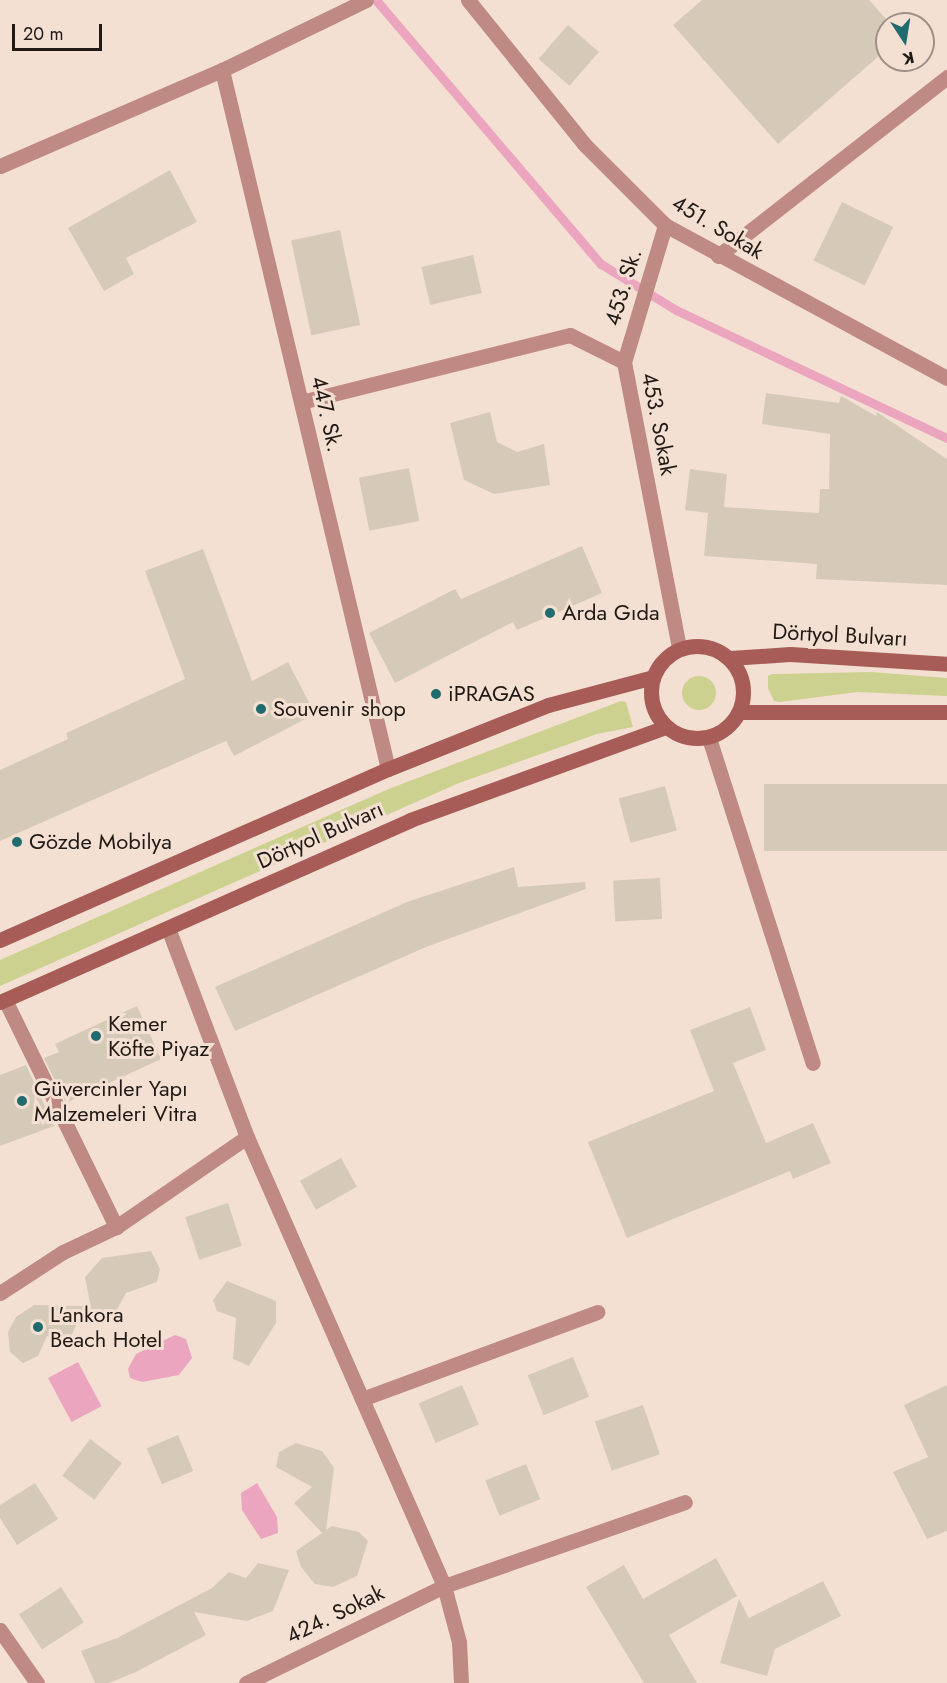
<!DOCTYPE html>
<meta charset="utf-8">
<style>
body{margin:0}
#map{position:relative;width:947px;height:1683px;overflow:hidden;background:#f4e0d3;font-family:Jost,sans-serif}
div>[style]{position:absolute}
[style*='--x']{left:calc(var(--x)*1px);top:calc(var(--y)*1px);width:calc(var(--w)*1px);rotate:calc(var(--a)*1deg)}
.green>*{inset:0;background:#ccd190}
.round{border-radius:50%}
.water>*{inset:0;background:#eba5be;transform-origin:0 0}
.stream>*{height:9px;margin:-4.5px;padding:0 4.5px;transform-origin:4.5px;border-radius:4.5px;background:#eba5be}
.building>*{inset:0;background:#d5cab8;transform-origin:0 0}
.service>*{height:15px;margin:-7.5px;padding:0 7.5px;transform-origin:7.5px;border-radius:7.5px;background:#bf8984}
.minor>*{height:15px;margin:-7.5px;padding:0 7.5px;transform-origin:7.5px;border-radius:7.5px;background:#bf8984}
.tertiary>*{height:15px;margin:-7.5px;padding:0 7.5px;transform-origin:7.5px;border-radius:7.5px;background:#bf8984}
.secondary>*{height:15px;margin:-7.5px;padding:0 7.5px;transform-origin:7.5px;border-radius:7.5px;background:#a85c57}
.secondary>.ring{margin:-7.5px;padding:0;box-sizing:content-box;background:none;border:15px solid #a85c57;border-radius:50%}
.dots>*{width:16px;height:16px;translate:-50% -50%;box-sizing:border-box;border:3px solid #f4e0d3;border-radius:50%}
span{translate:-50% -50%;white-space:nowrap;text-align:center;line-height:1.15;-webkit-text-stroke:6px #f4e0d3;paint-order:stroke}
.street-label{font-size:22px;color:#201914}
.poi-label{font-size:22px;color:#201914}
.left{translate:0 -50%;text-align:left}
.north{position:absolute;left:875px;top:12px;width:60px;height:60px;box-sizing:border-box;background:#f4e0d3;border:2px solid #9f9087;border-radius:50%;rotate:168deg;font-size:16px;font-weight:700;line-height:24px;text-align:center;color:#201914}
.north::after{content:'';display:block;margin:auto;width:21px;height:27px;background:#1f6b6e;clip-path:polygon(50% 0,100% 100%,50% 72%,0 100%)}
.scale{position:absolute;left:12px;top:24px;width:90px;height:27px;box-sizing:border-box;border:3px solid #201914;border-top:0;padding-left:8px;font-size:18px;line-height:21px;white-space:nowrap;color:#201914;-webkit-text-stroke:4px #f4e0d3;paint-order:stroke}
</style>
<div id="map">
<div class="green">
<i style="clip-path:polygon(871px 672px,947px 678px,947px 696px,857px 692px,780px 702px,774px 701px,768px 688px,768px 676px,772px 674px)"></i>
<i class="round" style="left:682px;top:676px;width:34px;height:34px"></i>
<i style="clip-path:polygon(621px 701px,626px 702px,633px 727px,597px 734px,459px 783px,0 986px,0 960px,391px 788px)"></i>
</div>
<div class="water">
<i style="clip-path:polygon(175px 1335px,186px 1339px,192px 1358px,179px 1375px,142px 1382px,130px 1378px,128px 1369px,136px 1354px)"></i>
<i style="left:78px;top:1362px;width:50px;height:34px;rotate:62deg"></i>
<i style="clip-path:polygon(257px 1483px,277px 1517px,278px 1533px,261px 1539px,242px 1510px,241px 1493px)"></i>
</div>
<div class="stream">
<i style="--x:376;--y:0;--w:347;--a:49.6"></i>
<i style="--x:601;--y:264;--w:88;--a:31.5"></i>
<i style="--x:676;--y:310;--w:300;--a:25.3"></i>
</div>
<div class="building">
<i style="clip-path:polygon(702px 0,869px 0,887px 20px,887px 49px,778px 144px,673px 25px)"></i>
<i style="left:568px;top:25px;width:41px;height:45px;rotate:41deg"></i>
<i style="clip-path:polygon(170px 170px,197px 222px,126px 258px,134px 274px,104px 291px,68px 228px)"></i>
<i style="left:842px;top:202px;width:57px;height:65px;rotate:26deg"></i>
<i style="left:340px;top:230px;width:97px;height:50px;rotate:78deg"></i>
<i style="left:473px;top:255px;width:39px;height:53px;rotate:77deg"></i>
<i style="clip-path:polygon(766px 393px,839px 403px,841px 396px,876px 416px,877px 412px,947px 459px,947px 585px,816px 579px,817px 564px,704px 556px,708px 513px,685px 510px,690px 469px,727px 474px,724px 507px,819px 513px,820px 489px,829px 489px,830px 434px,762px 424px)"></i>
<i style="clip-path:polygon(490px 412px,497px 442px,517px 452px,544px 444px,550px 485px,494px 494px,464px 480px,450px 423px)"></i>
<i style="left:409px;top:468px;width:54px;height:51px;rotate:79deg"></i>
<i style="clip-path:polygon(582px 546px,602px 593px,517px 630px,513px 622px,395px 683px,369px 633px,455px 589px,461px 599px)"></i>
<i style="clip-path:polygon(203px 549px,252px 681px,288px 662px,315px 714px,234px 756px,226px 741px,0 841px,0 770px,68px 739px,66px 733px,185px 679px,145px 571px)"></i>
<i style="left:947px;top:784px;width:67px;height:183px;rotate:90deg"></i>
<i style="left:665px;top:786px;width:46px;height:48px;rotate:75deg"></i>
<i style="clip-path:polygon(514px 867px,518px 887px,585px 882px,586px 889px,426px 947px,235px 1031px,215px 987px,407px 902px)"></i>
<i style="left:660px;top:878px;width:41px;height:47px;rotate:87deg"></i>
<i style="clip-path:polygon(137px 1006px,161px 1059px,66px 1103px,44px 1058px,59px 1052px,55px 1044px)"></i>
<i style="clip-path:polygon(750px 1007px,766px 1050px,733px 1063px,766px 1143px,813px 1123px,831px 1163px,793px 1179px,790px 1171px,627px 1238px,588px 1142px,714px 1091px,690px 1030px)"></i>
<i style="clip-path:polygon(26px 1065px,54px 1126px,0 1146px,0 1075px)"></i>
<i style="left:341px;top:1158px;width:33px;height:47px;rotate:61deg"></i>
<i style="left:228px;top:1203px;width:45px;height:45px;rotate:72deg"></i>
<i style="clip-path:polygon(151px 1251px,160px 1269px,157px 1282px,126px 1293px,114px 1315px,91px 1309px,85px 1277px,102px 1258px)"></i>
<i style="clip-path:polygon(227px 1281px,276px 1301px,276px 1323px,249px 1366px,233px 1359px,236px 1318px,217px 1311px,213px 1300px)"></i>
<i style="clip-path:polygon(34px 1305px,84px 1306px,68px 1344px,47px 1336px,38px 1356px,23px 1363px,10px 1352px,8px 1332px,16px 1317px)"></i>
<i style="left:573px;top:1357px;width:43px;height:49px;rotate:68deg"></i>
<i style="left:462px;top:1385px;width:43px;height:47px;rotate:67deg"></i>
<i style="clip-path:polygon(947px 1385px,947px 1531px,927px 1539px,893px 1472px,928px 1457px,904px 1405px)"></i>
<i style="left:643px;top:1405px;width:52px;height:51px;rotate:71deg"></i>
<i style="left:178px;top:1435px;width:39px;height:34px;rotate:67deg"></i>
<i style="left:90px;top:1439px;width:40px;height:46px;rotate:37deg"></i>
<i style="clip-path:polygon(296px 1443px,322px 1451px,334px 1468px,326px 1530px,332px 1526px,359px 1532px,368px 1541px,357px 1576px,333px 1587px,315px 1584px,301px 1567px,296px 1551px,322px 1533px,294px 1503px,312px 1487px,276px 1467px,279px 1452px)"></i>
<i style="left:526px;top:1464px;width:38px;height:44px;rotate:68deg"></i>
<i style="clip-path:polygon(35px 1483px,58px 1519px,17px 1545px,0 1518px,0 1505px)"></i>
<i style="clip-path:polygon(716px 1558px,737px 1596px,669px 1635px,697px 1683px,644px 1683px,586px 1587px,624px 1565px,643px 1599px)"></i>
<i style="clip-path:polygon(258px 1563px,289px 1570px,273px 1611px,247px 1621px,194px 1612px,206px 1635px,136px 1672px,109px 1683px,95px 1683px,81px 1651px,117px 1638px,212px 1588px,229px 1572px,246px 1578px)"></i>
<i style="clip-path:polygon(823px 1581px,841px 1616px,775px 1649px,767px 1676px,720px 1663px,739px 1599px,749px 1618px)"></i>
<i style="left:61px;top:1587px;width:42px;height:50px;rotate:57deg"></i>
</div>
<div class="service">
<i style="--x:709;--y:738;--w:341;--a:72.3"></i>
<i style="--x:5;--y:1000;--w:253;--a:63.9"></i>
<i style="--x:362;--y:1399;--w:251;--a:-20.3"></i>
</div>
<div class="minor">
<i style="--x:468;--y:0;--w:186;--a:51.1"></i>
<i style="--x:585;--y:145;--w:113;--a:45"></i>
<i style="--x:665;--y:225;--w:321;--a:28.5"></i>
<i style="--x:222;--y:70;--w:718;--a:76.64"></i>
<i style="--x:718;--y:256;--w:291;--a:-38"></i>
<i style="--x:624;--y:362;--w:143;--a:-73.3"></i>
<i style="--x:301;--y:402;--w:277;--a:-14"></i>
<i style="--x:570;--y:335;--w:60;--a:26.6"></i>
<i style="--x:624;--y:362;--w:291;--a:79.1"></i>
<i style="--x:168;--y:928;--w:223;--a:69.3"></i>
<i style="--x:247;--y:1137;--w:490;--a:66.3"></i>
<i style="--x:444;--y:1586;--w:58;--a:75"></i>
<i style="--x:459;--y:1642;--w:41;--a:87.2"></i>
<i style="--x:0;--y:1293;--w:75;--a:-33.1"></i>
<i style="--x:63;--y:1252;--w:59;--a:-25.3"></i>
<i style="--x:116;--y:1227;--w:159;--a:-34.5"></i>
<i style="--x:0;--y:1630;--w:65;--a:55.1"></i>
<i style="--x:246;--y:1683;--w:220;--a:-26.1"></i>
<i style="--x:444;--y:1586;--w:255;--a:-19.2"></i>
</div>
<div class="tertiary">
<i style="--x:0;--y:166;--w:242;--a:-23.4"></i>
<i style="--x:222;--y:70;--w:160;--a:-25.9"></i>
</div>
<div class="secondary">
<i class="ring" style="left:651px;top:646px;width:77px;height:77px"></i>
<i style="--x:730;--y:658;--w:60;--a:-3.8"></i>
<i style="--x:790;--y:654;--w:157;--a:3.6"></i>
<i style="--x:740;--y:712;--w:207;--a:0"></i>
<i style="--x:0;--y:940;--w:424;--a:-23.8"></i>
<i style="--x:388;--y:769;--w:172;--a:-21.8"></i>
<i style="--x:548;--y:705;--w:109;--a:-14.9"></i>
<i style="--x:0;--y:1002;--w:449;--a:-23.9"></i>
<i style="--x:410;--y:820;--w:272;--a:-20"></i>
</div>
<div class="dots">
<i style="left:550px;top:613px;background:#1f6b6e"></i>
<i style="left:436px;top:694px;background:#1f6b6e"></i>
<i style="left:261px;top:709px;background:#1f6b6e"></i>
<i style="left:17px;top:842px;background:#1f6b6e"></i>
<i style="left:96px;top:1036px;background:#1f6b6e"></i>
<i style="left:22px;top:1101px;background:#1f6b6e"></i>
<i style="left:38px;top:1327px;background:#1f6b6e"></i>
</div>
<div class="street-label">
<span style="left:718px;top:227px;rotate:31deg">451. Sokak</span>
<span style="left:623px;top:287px;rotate:-73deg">453. Sk.</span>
<span style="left:327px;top:414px;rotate:77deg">447. Sk.</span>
<span style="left:659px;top:424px;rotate:79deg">453. Sokak</span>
<span style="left:840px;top:635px;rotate:3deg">Dörtyol Bulvarı</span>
<span style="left:320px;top:835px;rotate:-24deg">Dörtyol Bulvarı</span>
<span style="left:335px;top:1614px;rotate:-26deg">424. Sokak</span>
</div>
<div class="poi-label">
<span class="left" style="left:562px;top:613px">Arda Gıda</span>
<span class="left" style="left:448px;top:694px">iPRAGAS</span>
<span class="left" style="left:273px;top:709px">Souvenir shop</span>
<span class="left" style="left:29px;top:842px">Gözde Mobilya</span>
<span class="left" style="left:108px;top:1036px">Kemer<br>Köfte Piyaz</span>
<span class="left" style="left:34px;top:1101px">Güvercinler Yapı<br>Malzemeleri Vitra</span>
<span class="left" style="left:50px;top:1327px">L'ankora<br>Beach Hotel</span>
</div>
<div class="north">K</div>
<div class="scale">20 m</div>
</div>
